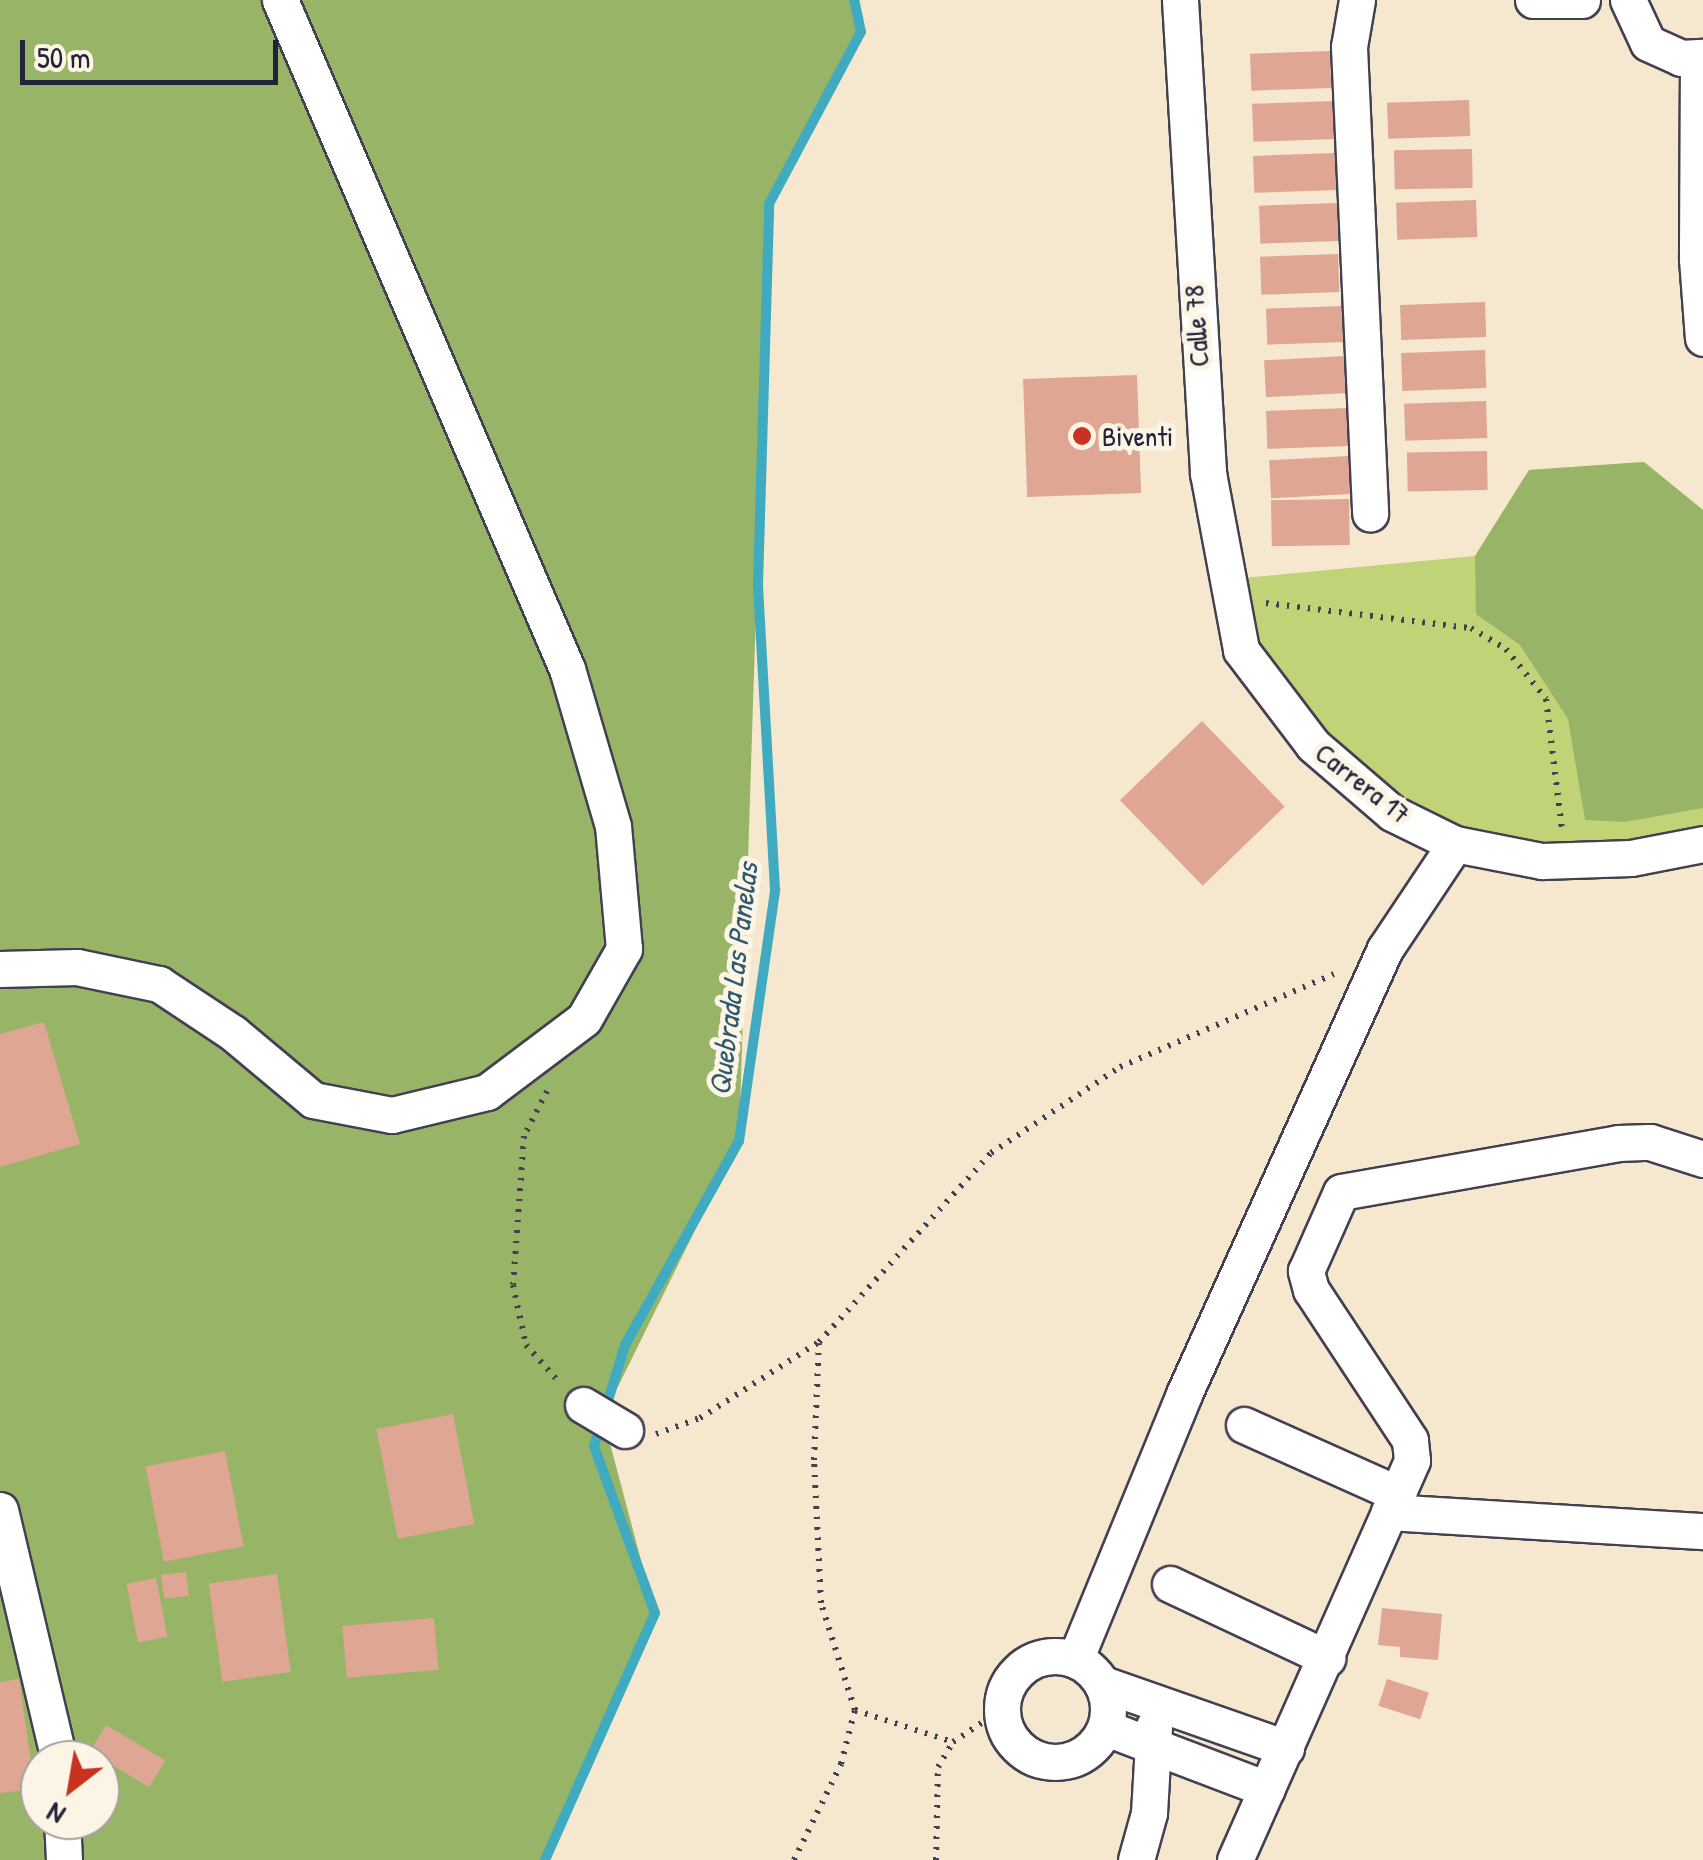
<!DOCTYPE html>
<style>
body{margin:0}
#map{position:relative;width:1703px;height:1860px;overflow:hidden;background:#f5e8cf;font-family:"Patrick Hand",sans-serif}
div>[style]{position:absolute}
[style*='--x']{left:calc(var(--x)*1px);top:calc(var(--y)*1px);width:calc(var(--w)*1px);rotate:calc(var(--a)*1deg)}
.green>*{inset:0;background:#c0d376}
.forest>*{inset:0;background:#98b567}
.stream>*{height:10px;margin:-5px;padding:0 5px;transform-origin:5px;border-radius:5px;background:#40abc0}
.building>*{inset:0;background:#dfa694;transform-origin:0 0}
.path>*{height:6px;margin-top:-3px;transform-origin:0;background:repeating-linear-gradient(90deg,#424051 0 2.5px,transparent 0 10.5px)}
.roads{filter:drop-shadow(2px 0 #424051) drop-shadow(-2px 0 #424051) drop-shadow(0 2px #424051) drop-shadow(0 -2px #424051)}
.minor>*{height:35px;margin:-17.5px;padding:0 17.5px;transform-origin:17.5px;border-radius:17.5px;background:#fff}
.minor>.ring{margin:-17.5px;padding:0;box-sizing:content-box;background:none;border:35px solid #fff;border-radius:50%}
.dots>*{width:28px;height:28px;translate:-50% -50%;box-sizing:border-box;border:5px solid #fcf5e5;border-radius:50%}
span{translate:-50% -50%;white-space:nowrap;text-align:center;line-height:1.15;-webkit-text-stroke:10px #fcf5e5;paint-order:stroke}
.street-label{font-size:28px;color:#22223b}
.poi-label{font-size:28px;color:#22223b}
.left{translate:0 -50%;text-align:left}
.water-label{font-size:30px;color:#2e5970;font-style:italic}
.north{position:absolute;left:20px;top:1740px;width:100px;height:100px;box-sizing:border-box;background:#fcf5e5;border:2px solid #a5a1a1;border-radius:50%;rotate:211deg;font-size:28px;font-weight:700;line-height:40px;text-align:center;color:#22223b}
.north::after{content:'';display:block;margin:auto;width:35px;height:45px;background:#c8321e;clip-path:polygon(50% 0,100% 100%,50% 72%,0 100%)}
.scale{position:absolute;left:20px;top:40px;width:258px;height:45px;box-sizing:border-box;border:5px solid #22223b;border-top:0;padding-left:12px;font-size:30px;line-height:35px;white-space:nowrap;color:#22223b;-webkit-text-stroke:8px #fcf5e5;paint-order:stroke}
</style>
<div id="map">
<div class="green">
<i style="clip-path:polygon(1644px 462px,1703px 510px,1703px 836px,1537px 850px,1460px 833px,1396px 802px,1317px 735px,1253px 639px,1233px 579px,1475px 556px,1529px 470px)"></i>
</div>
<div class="forest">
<i style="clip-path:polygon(evenodd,0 0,854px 0,861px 32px,769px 204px,739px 1141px,603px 1417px,655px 1613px,545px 1860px,0 1860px,0 0,40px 1760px,100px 1760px,100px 1820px,40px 1820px,40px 1760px)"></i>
<i style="clip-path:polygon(1644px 462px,1703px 510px,1703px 808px,1624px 822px,1585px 820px,1568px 719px,1520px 645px,1476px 614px,1475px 556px,1529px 470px)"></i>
</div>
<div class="stream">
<i style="--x:545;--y:1860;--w:270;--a:-66"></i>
<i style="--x:655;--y:1613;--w:178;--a:-110.1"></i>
<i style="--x:594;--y:1446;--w:106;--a:-72.9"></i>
<i style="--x:625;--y:1345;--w:234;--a:-60.8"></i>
<i style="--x:739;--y:1141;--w:254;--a:-81.8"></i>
<i style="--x:775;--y:890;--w:306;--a:-93.2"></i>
<i style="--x:758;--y:584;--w:380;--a:-88.3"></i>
<i style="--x:769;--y:204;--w:195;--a:-61.9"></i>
<i style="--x:861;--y:32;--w:33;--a:-102"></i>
</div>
<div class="building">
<i style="left:1330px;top:51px;width:37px;height:80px;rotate:88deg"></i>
<i style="left:1469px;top:100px;width:36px;height:82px;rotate:88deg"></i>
<i style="left:1334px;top:101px;width:38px;height:82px;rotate:88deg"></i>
<i style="left:1472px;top:149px;width:39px;height:78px;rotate:89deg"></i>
<i style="left:1336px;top:153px;width:37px;height:83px;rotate:88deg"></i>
<i style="left:1476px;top:200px;width:37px;height:80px;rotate:88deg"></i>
<i style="left:1337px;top:203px;width:38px;height:78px;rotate:88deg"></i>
<i style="left:1338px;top:254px;width:38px;height:78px;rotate:88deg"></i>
<i style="left:1485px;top:302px;width:35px;height:85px;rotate:88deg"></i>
<i style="left:1344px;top:306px;width:36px;height:78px;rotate:88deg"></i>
<i style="left:1485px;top:350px;width:38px;height:84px;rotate:88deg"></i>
<i style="left:1346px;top:356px;width:37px;height:82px;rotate:87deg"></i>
<i style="left:1137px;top:375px;width:118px;height:114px;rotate:88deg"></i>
<i style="left:1486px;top:401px;width:37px;height:82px;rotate:88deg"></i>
<i style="left:1348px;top:408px;width:38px;height:82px;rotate:88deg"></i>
<i style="left:1487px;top:451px;width:39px;height:80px;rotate:89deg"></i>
<i style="left:1349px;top:456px;width:38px;height:80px;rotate:87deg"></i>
<i style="left:1349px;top:499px;width:46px;height:78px;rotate:89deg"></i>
<i style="left:1202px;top:721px;width:119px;height:114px;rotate:46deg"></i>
<i style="clip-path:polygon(44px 1022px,80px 1144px,0 1167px,0 1034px)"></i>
<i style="left:453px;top:1414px;width:112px;height:78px;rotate:79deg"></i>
<i style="left:225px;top:1451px;width:97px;height:81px;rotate:79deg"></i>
<i style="left:186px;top:1572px;width:24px;height:25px;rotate:83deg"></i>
<i style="left:277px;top:1574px;width:99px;height:69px;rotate:82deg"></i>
<i style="left:156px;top:1578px;width:60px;height:30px;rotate:79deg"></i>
<i style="clip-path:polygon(1382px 1608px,1442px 1614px,1438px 1660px,1400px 1657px,1400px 1647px,1378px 1645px)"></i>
<i style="left:434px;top:1618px;width:52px;height:92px;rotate:85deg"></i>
<i style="clip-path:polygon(19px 1679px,35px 1789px,0 1793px,0 1682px)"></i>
<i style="left:1387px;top:1679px;width:44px;height:28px;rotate:18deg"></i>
<i style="left:106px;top:1725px;width:69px;height:31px;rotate:31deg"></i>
</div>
<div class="path">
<i style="--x:1266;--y:603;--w:207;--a:7"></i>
<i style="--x:1471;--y:628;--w:41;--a:31"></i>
<i style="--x:1506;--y:649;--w:64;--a:51.3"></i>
<i style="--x:1546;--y:699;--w:131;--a:83"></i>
<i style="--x:547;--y:1091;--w:51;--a:117.1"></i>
<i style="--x:524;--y:1136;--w:149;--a:94.2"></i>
<i style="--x:513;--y:1285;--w:61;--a:77.8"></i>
<i style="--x:526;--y:1345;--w:51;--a:48.2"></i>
<i style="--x:656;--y:1434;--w:47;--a:-20"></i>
<i style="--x:700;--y:1418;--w:141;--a:-32.6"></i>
<i style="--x:819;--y:1342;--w:256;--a:-47.7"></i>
<i style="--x:991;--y:1153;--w:155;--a:-33.7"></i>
<i style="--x:1120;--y:1067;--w:233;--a:-23.5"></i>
<i style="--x:855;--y:1710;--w:103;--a:18.1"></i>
<i style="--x:794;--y:1860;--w:107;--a:-63.9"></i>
<i style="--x:841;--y:1764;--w:56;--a:-75.5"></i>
<i style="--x:855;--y:1710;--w:112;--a:-107.6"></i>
<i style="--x:821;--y:1603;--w:143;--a:-92.8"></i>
<i style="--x:814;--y:1460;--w:117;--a:-87.6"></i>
<i style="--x:936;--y:1860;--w:93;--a:-88.8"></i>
<i style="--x:938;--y:1767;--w:29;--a:-59"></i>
<i style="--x:953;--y:1742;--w:58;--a:-33.7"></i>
</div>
<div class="roads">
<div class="minor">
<i style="--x:1180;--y:0;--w:474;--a:86.6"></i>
<i style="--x:1208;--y:473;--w:180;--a:79.4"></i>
<i style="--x:1241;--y:650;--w:119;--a:52.8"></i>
<i style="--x:1313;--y:745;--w:104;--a:40.7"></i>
<i style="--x:1392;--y:813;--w:70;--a:26.2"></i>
<i style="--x:1455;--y:844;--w:89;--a:11.1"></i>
<i style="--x:1542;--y:861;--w:89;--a:-1.9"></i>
<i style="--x:1631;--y:858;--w:73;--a:-11"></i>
<i style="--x:1357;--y:0;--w:48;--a:99.7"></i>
<i style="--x:1349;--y:47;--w:467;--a:87.4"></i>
<i style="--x:1533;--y:0;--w:49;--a:0"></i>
<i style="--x:1628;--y:0;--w:47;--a:65.1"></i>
<i style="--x:1648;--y:43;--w:36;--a:24"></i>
<i style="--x:1681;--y:58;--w:22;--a:-3"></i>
<i style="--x:1698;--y:58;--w:201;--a:90.3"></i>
<i style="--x:1697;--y:259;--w:79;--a:85.7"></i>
<i style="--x:0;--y:969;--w:77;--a:-1.5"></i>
<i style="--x:77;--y:967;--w:84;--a:11.7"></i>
<i style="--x:159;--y:984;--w:89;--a:33.5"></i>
<i style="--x:233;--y:1033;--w:104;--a:39.9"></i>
<i style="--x:313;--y:1100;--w:80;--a:10.8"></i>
<i style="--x:392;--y:1115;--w:98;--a:-13.6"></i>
<i style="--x:487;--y:1092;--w:121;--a:-37"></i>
<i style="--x:584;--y:1019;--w:81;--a:-60.3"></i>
<i style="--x:624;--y:949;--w:123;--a:-95.1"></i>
<i style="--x:613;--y:826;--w:164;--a:-106.3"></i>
<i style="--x:567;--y:669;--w:728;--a:-113.22"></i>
<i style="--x:583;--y:1405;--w:49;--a:30.8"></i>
<i style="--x:1244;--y:1425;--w:169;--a:24.1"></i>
<i style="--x:0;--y:1510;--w:257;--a:76.7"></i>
<i style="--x:1389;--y:1512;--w:315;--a:3.5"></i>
<i style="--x:1170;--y:1584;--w:174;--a:25.2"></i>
<i class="ring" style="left:1002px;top:1656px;width:71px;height:71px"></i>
<i style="--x:1075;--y:1660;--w:287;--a:-67.7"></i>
<i style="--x:1184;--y:1394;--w:488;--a:-65.7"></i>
<i style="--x:1385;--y:949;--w:126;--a:-56.3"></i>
<i style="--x:1103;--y:1684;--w:194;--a:19.3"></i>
<i style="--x:1106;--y:1728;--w:172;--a:20.8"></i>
<i style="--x:62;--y:1820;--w:40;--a:87.1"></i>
<i style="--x:1136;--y:1860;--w:49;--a:-74.5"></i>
<i style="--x:1149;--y:1813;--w:87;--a:-86.7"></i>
<i style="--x:1235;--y:1860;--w:437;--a:-66.1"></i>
<i style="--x:1412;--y:1460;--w:20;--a:-96"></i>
<i style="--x:1410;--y:1440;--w:180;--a:-123.4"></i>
<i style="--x:1311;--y:1290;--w:20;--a:-105"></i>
<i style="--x:1306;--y:1271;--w:86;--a:-66.1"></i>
<i style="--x:1341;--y:1192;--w:281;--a:-10"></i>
<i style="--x:1618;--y:1143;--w:32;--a:-2"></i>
<i style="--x:1650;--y:1142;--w:56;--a:17.8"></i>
</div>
</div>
<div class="dots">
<i style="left:1082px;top:436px;background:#c8321e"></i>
</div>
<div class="street-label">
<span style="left:1196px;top:326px;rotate:-94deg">Calle 78</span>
<span style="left:1363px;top:783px;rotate:38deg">Carrera 17</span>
</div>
<div class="poi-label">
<span class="left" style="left:1102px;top:436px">Biventi</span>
</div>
<div class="water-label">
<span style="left:733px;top:979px;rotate:-83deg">Quebrada Las Panelas</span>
</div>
<div class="north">N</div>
<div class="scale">50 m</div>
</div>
